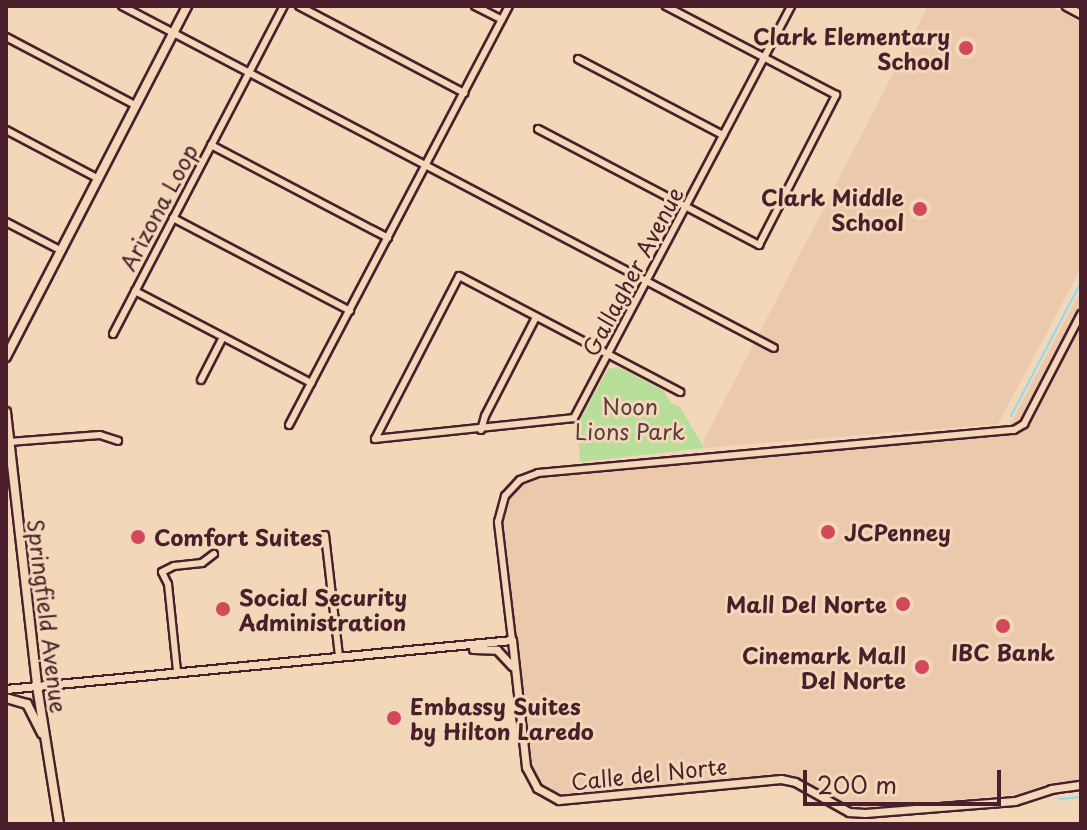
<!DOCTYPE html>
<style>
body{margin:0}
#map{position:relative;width:1087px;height:830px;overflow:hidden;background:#f2d7b9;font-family:"Playpen Sans",sans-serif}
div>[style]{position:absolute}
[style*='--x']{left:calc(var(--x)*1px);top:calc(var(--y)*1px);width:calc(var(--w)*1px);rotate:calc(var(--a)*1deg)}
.built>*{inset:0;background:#ecc9ad}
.green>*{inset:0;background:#b8df9a}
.stream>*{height:2px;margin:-1px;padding:0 1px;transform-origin:1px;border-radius:1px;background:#8fdaef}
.roads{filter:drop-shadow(2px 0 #4a1f2b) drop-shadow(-2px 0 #4a1f2b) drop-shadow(0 2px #4a1f2b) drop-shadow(0 -2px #4a1f2b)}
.minor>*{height:6px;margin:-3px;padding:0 3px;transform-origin:3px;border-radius:3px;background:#f2d7b9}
.tertiary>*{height:7px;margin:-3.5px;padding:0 3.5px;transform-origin:3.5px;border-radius:3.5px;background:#f2d7b9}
.secondary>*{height:8px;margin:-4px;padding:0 4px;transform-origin:4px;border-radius:4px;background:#f2d7b9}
.dots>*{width:22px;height:22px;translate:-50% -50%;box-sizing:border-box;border:4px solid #f2d7b9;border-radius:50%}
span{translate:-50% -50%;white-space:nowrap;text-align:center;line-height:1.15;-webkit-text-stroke:6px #f2d7b9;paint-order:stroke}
.poi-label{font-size:22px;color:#4a1f2b;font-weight:700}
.right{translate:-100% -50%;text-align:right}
.left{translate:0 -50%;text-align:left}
.street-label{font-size:22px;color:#4a1f2b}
.park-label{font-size:22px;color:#5a3c3c}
.frame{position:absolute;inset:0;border:8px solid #4a1f2b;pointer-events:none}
.scale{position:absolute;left:803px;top:770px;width:198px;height:36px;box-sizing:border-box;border:4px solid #4a1f2b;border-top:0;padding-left:10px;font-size:24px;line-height:28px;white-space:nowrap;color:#4a1f2b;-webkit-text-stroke:6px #f2d7b9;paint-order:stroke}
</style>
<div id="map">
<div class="built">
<i style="clip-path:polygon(928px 6px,1049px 6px,1081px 22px,1081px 268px,998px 424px,704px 448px,703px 442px)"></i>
<i style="clip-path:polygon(1081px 290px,1081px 780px,1050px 783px,1017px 794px,865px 808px,846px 805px,803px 780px,781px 773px,573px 796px,544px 788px,533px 774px,502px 520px,506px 502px,518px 488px,536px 479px,1005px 434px)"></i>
</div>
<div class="green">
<i style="clip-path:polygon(618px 367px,663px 390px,671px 403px,680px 407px,704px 448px,580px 462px,577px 425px,608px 369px)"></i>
</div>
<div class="stream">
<i style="--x:1011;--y:416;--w:151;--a:-62.4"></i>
<i style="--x:1059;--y:799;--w:22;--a:-5"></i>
</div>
<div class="roads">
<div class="minor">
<i style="--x:122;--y:6;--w:736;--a:27.68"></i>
<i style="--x:299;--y:6;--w:187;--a:27.8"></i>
<i style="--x:475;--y:6;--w:30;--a:27"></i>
<i style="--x:6;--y:37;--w:146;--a:27.8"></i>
<i style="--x:578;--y:59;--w:164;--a:27.7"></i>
<i style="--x:538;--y:129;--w:250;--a:27.7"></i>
<i style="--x:759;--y:245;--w:169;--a:-62.8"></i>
<i style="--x:836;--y:95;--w:192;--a:-152.4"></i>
<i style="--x:6;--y:130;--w:103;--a:27.8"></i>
<i style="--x:211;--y:145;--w:200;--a:27.7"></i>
<i style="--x:173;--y:218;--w:200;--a:27.7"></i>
<i style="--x:6;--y:222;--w:61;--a:27.4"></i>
<i style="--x:135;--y:291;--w:199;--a:27.6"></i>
<i style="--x:113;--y:334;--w:370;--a:-62.5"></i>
<i style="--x:201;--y:380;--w:48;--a:-62.9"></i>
<i style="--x:289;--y:425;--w:473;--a:-62.3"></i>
<i style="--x:481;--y:430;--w:15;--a:-74"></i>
<i style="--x:485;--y:416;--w:111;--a:-62.7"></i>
<i style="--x:375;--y:439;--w:200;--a:-6"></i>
<i style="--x:574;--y:418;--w:466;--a:-62.2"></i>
<i style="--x:375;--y:439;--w:183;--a:-62.7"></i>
<i style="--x:459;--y:276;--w:250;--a:27.7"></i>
<i style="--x:9;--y:442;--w:91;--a:-4.4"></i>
<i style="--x:100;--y:435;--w:19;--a:18"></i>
<i style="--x:325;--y:535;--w:122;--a:83.4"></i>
<i style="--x:512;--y:640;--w:119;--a:-96.8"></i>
<i style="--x:498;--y:522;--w:27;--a:-75"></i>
<i style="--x:505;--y:496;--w:22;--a:-47"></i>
<i style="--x:520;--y:480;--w:19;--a:-21"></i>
<i style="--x:538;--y:473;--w:478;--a:-5.2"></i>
<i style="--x:1014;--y:430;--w:12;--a:-31"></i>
<i style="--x:1024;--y:424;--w:124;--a:-62.6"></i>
<i style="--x:177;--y:671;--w:87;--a:-95.9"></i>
<i style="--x:168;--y:584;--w:13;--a:-117"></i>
<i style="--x:162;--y:572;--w:13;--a:-27"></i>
<i style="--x:174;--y:566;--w:28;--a:-6"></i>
<i style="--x:202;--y:563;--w:15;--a:-37"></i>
</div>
<div class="tertiary">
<i style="--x:1066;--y:6;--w:17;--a:28"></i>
<i style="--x:473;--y:649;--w:24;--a:2"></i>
<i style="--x:497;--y:650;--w:22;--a:47"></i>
<i style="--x:6;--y:689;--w:508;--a:-5.53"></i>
<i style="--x:512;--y:640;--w:128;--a:83.7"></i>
<i style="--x:526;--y:767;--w:24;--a:62"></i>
<i style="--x:537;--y:788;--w:25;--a:29"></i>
<i style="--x:559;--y:800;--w:223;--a:-5.4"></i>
<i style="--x:781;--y:779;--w:14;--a:12"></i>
<i style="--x:795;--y:782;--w:62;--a:29.1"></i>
<i style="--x:849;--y:812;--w:16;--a:4"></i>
<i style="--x:865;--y:813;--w:150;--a:-4.6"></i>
<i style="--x:1015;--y:801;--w:38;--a:-18"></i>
<i style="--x:1051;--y:789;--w:30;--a:-8"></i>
</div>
<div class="secondary">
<i style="--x:6;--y:357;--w:395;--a:-62.7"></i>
<i style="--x:6;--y:412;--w:276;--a:83.5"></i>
<i style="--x:37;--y:686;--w:140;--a:80.9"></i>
<i style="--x:6;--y:698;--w:22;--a:16"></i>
<i style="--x:27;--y:704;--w:33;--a:63"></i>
</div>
</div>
<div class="dots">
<i style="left:966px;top:48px;background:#d1495b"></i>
<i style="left:920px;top:209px;background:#d1495b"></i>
<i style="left:828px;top:532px;background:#d1495b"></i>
<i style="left:138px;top:537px;background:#d1495b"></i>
<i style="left:903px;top:604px;background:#d1495b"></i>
<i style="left:223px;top:609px;background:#d1495b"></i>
<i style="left:1003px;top:626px;background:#d1495b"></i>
<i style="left:922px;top:667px;background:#d1495b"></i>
<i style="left:394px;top:718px;background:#d1495b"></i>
</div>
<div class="poi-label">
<span class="right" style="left:950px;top:48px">Clark Elementary<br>School</span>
<span class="right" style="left:904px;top:209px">Clark Middle<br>School</span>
<span class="left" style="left:844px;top:532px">JCPenney</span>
<span class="left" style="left:154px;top:537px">Comfort Suites</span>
<span class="left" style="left:239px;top:609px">Social Security<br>Administration</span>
<span class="right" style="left:887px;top:604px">Mall Del Norte</span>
<span style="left:1003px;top:652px">IBC Bank</span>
<span class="right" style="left:906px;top:667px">Cinemark Mall<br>Del Norte</span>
<span class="left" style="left:410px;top:718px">Embassy Suites<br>by Hilton Laredo</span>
</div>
<div class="street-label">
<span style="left:158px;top:207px;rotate:-62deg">Arizona Loop</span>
<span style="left:632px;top:271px;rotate:-62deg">Gallagher Avenue</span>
<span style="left:48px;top:616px;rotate:83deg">Springfield Avenue</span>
<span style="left:649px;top:773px;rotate:-6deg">Calle del Norte</span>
</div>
<div class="park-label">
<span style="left:630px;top:418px">Noon<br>Lions Park</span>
</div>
<div class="frame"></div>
<div class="scale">200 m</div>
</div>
